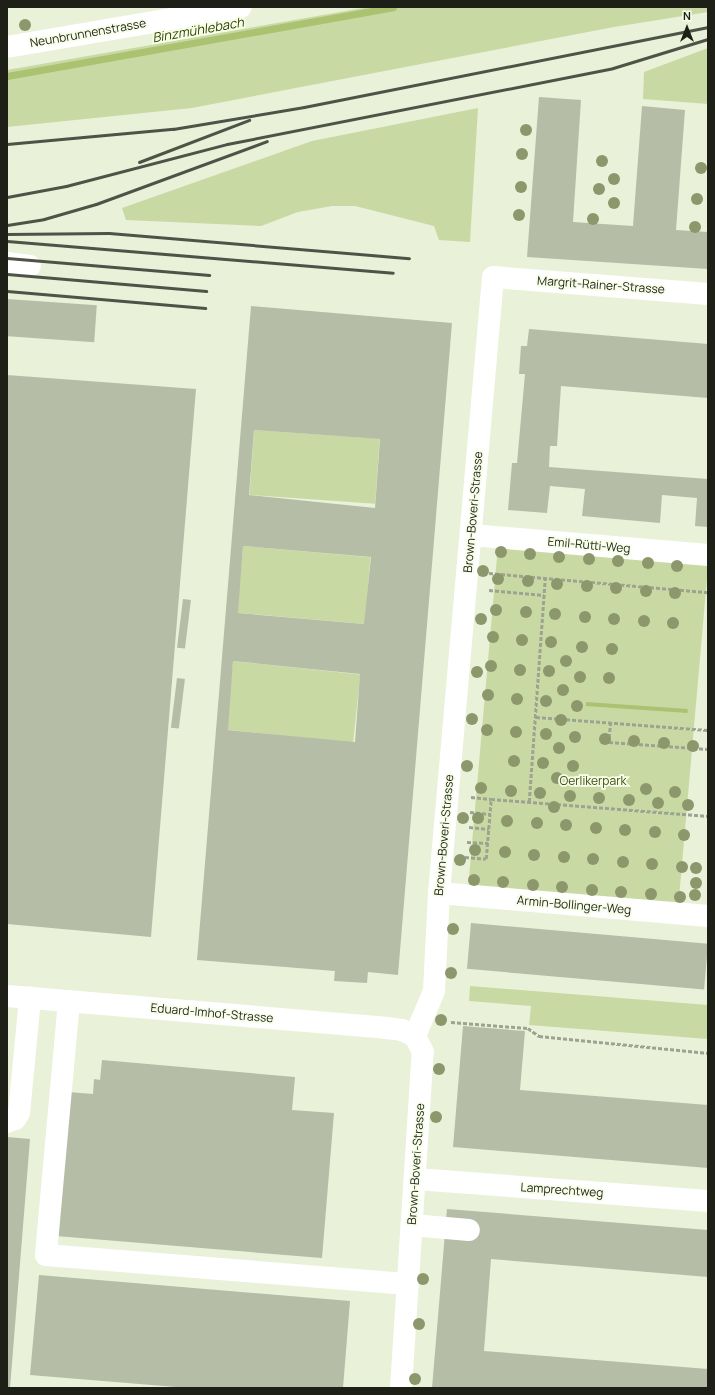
<!DOCTYPE html>
<meta charset="utf-8">
<style>
body{margin:0}
#map{position:relative;width:715px;height:1395px;overflow:hidden;background:#e9f1d9;font-family:Manrope,sans-serif}
div>[style]{position:absolute}
[style*='--x']{left:calc(var(--x)*1px);top:calc(var(--y)*1px);width:calc(var(--w)*1px);rotate:calc(var(--a)*1deg)}
.green>*{inset:0;background:#c9d9a4;transform-origin:0 0}
.water>*{inset:0;background:#abc271;transform-origin:0 0}
.stream>*{height:7px;margin:-3.5px;padding:0 3.5px;transform-origin:3.5px;border-radius:3.5px;background:#abc271}
.building>*{inset:0;background:#b6bda7;transform-origin:0 0}
.path>*{height:2.5px;margin-top:-1.25px;transform-origin:0;background:repeating-linear-gradient(90deg,#9ea391 0 4px,transparent 0 6px)}
.minor>*{height:22px;margin:-11px;padding:0 11px;transform-origin:11px;border-radius:11px;background:#fff}
.rail>*{height:3px;margin:-1.5px;padding:0 1.5px;transform-origin:1.5px;border-radius:1.5px;background:#4f5347}
.trees>*{width:12px;height:12px;margin:-6px;border-radius:50%;background:#8c976c}
span{translate:-50% -50%;white-space:nowrap;text-align:center;line-height:1.15;-webkit-text-stroke:3.5px #f6fee7;paint-order:stroke}
.street-label{font-size:12px;color:#1e2018}
.park-label{font-size:12px;color:#404e13}
.water-label{font-size:13px;color:#323f00;font-style:italic}
.frame{position:absolute;inset:0;border:8px solid #1e2018;pointer-events:none}
.north{position:absolute;left:667px;top:8px;width:40px;height:40px;-webkit-text-stroke:3px #f6fee7;paint-order:stroke;rotate:0deg;font-size:11px;font-weight:700;line-height:16px;text-align:center;color:#1e2018}
.north::after{content:'';display:block;margin:auto;width:14px;height:18px;background:#1e2018;clip-path:polygon(50% 0,100% 100%,50% 72%,0 100%)}
</style>
<div id="map">
<div class="green">
<i style="clip-path:polygon(369px 7px,708px 7px,708px 12px,614px 27px,192px 108px,7px 127px,7px 70px)"></i>
<i style="clip-path:polygon(708px 48px,708px 104px,643px 99px,644px 72px)"></i>
<i style="clip-path:polygon(478px 108px,470px 242px,439px 240px,434px 226px,355px 206px,332px 206px,298px 212px,261px 226px,126px 220px,122px 208px,312px 141px)"></i>
<i style="left:254px;top:430px;width:126px;height:65px;rotate:4deg"></i>
<i style="left:243px;top:546px;width:128px;height:67px;rotate:5deg"></i>
<i style="left:498px;top:546px;width:211px;height:341px;rotate:5deg"></i>
<i style="left:233px;top:661px;width:128px;height:69px;rotate:6deg"></i>
<i style="clip-path:polygon(470px 986px,708px 1005px,708px 1039px,529px 1025px,531px 1006px,469px 1001px)"></i>
</div>
<div class="water">
<i style="left:586px;top:702px;width:102px;height:4px;rotate:4deg"></i>
</div>
<div class="stream">
<i style="--x:7;--y:76;--w:392;--a:-10.1"></i>
</div>
<div class="building">
<i style="clip-path:polygon(539px 97px,581px 100px,573px 222px,633px 226px,642px 106px,685px 110px,676px 230px,708px 232px,708px 269px,527px 257px)"></i>
<i style="left:7px;top:299px;width:90px;height:37px;rotate:4deg"></i>
<i style="clip-path:polygon(evenodd,251px 306px,452px 323px,398px 975px,368px 972px,367px 983px,334px 981px,335px 971px,197px 960px,251px 306px,254px 430px,380px 439px,375px 508px,249px 495px,254px 430px,251px 306px,243px 546px,371px 557px,364px 624px,238px 613px,243px 546px,251px 306px,233px 661px,360px 674px,355px 742px,228px 730px,233px 661px)"></i>
<i style="clip-path:polygon(529px 329px,708px 344px,708px 398px,561px 386px,557px 446px,550px 446px,549px 467px,708px 479px,708px 527px,695px 526px,697px 498px,662px 495px,660px 523px,582px 516px,585px 489px,550px 486px,547px 513px,508px 510px,512px 463px,517px 463px,525px 374px,519px 374px,521px 346px,527px 346px)"></i>
<i style="clip-path:polygon(7px 375px,196px 389px,151px 937px,7px 924px)"></i>
<i style="left:183px;top:599px;width:8px;height:49px;rotate:7deg"></i>
<i style="left:177px;top:678px;width:8px;height:50px;rotate:7deg"></i>
<i style="left:471px;top:923px;width:238px;height:46px;rotate:5deg"></i>
<i style="clip-path:polygon(463px 1026px,525px 1031px,520px 1090px,708px 1105px,708px 1168px,453px 1147px)"></i>
<i style="clip-path:polygon(102px 1060px,295px 1077px,292px 1110px,334px 1113px,322px 1258px,56px 1236px,68px 1092px,93px 1094px,94px 1079px,100px 1080px)"></i>
<i style="clip-path:polygon(7px 1137px,30px 1139px,10px 1388px,7px 1388px)"></i>
<i style="clip-path:polygon(447px 1209px,708px 1230px,708px 1277px,491px 1259px,484px 1351px,708px 1369px,708px 1388px,432px 1388px)"></i>
<i style="clip-path:polygon(39px 1275px,350px 1301px,343px 1388px,188px 1388px,30px 1375px)"></i>
</div>
<div class="path">
<i style="--x:489;--y:573;--w:220;--a:5"></i>
<i style="--x:489;--y:590;--w:55;--a:5.2"></i>
<i style="--x:536;--y:717;--w:172;--a:4.3"></i>
<i style="--x:611;--y:722;--w:20;--a:96"></i>
<i style="--x:609;--y:742;--w:99;--a:4"></i>
<i style="--x:471;--y:797;--w:20;--a:6"></i>
<i style="--x:529;--y:802;--w:225;--a:-85.9"></i>
<i style="--x:470;--y:812;--w:20;--a:6"></i>
<i style="--x:469;--y:827;--w:20;--a:6"></i>
<i style="--x:467;--y:842;--w:21;--a:3"></i>
<i style="--x:465;--y:857;--w:21;--a:5"></i>
<i style="--x:486;--y:859;--w:60;--a:-85.2"></i>
<i style="--x:491;--y:799;--w:218;--a:4.5"></i>
<i style="--x:451;--y:1022;--w:77;--a:4.5"></i>
<i style="--x:528;--y:1028;--w:14;--a:36"></i>
<i style="--x:539;--y:1036;--w:170;--a:5.7"></i>
</div>
<div class="minor">
<i style="--x:7;--y:47;--w:237;--a:-9.7"></i>
<i style="--x:7;--y:263;--w:23;--a:7"></i>
<i style="--x:471;--y:535;--w:238;--a:4.8"></i>
<i style="--x:439;--y:893;--w:270;--a:4.9"></i>
<i style="--x:7;--y:996;--w:380;--a:4.8"></i>
<i style="--x:386;--y:1028;--w:16;--a:7"></i>
<i style="--x:402;--y:1030;--w:14;--a:25"></i>
<i style="--x:69;--y:1001;--w:255;--a:95.2"></i>
<i style="--x:46;--y:1255;--w:363;--a:4.6"></i>
<i style="--x:7;--y:1122;--w:9;--a:-21"></i>
<i style="--x:15;--y:1119;--w:7;--a:-56"></i>
<i style="--x:19;--y:1113;--w:116;--a:-84.5"></i>
<i style="--x:416;--y:1179;--w:293;--a:4.3"></i>
<i style="--x:412;--y:1225;--w:57;--a:5"></i>
<i style="--x:401;--y:1388;--w:337;--a:-86.3"></i>
<i style="--x:423;--y:1052;--w:18;--a:-117"></i>
<i style="--x:415;--y:1036;--w:49;--a:-67.1"></i>
<i style="--x:434;--y:991;--w:98;--a:-87.1"></i>
<i style="--x:439;--y:893;--w:618;--a:-84.99"></i>
<i style="--x:493;--y:277;--w:216;--a:4.5"></i>
</div>
<div class="rail">
<i style="--x:7;--y:144;--w:167;--a:-5.2"></i>
<i style="--x:173;--y:129;--w:133;--a:-9.5"></i>
<i style="--x:304;--y:107;--w:412;--a:-11.2"></i>
<i style="--x:139;--y:162;--w:118;--a:-20.9"></i>
<i style="--x:7;--y:197;--w:60;--a:-10.6"></i>
<i style="--x:66;--y:186;--w:166;--a:-14.6"></i>
<i style="--x:227;--y:144;--w:393;--a:-11.1"></i>
<i style="--x:613;--y:68;--w:99;--a:-17"></i>
<i style="--x:7;--y:225;--w:37;--a:-9"></i>
<i style="--x:44;--y:219;--w:54;--a:-16.1"></i>
<i style="--x:96;--y:204;--w:182;--a:-20.2"></i>
<i style="--x:7;--y:234;--w:102;--a:-0.6"></i>
<i style="--x:109;--y:233;--w:301;--a:4.8"></i>
<i style="--x:7;--y:241;--w:387;--a:4.7"></i>
<i style="--x:7;--y:258;--w:203;--a:4.8"></i>
<i style="--x:7;--y:274;--w:200;--a:4.9"></i>
<i style="--x:7;--y:291;--w:199;--a:4.9"></i>
</div>
<div class="trees">
<i style="left:25px;top:25px"></i>
<i style="left:526px;top:130px"></i>
<i style="left:522px;top:154px"></i>
<i style="left:602px;top:161px"></i>
<i style="left:701px;top:168px"></i>
<i style="left:614px;top:179px"></i>
<i style="left:521px;top:187px"></i>
<i style="left:599px;top:189px"></i>
<i style="left:697px;top:199px"></i>
<i style="left:614px;top:203px"></i>
<i style="left:519px;top:215px"></i>
<i style="left:593px;top:219px"></i>
<i style="left:695px;top:227px"></i>
<i style="left:501px;top:552px"></i>
<i style="left:530px;top:554px"></i>
<i style="left:559px;top:557px"></i>
<i style="left:589px;top:559px"></i>
<i style="left:618px;top:561px"></i>
<i style="left:648px;top:563px"></i>
<i style="left:677px;top:566px"></i>
<i style="left:483px;top:571px"></i>
<i style="left:498px;top:579px"></i>
<i style="left:528px;top:581px"></i>
<i style="left:557px;top:584px"></i>
<i style="left:587px;top:586px"></i>
<i style="left:616px;top:588px"></i>
<i style="left:646px;top:591px"></i>
<i style="left:675px;top:593px"></i>
<i style="left:496px;top:610px"></i>
<i style="left:526px;top:612px"></i>
<i style="left:555px;top:614px"></i>
<i style="left:585px;top:617px"></i>
<i style="left:481px;top:619px"></i>
<i style="left:614px;top:619px"></i>
<i style="left:644px;top:621px"></i>
<i style="left:673px;top:623px"></i>
<i style="left:493px;top:637px"></i>
<i style="left:522px;top:640px"></i>
<i style="left:551px;top:642px"></i>
<i style="left:582px;top:647px"></i>
<i style="left:612px;top:649px"></i>
<i style="left:566px;top:661px"></i>
<i style="left:491px;top:666px"></i>
<i style="left:520px;top:670px"></i>
<i style="left:549px;top:671px"></i>
<i style="left:477px;top:672px"></i>
<i style="left:580px;top:677px"></i>
<i style="left:609px;top:678px"></i>
<i style="left:563px;top:690px"></i>
<i style="left:488px;top:695px"></i>
<i style="left:517px;top:699px"></i>
<i style="left:546px;top:701px"></i>
<i style="left:577px;top:706px"></i>
<i style="left:472px;top:719px"></i>
<i style="left:561px;top:720px"></i>
<i style="left:487px;top:730px"></i>
<i style="left:516px;top:732px"></i>
<i style="left:546px;top:734px"></i>
<i style="left:575px;top:737px"></i>
<i style="left:605px;top:739px"></i>
<i style="left:634px;top:741px"></i>
<i style="left:664px;top:743px"></i>
<i style="left:693px;top:746px"></i>
<i style="left:559px;top:748px"></i>
<i style="left:514px;top:761px"></i>
<i style="left:543px;top:763px"></i>
<i style="left:467px;top:766px"></i>
<i style="left:573px;top:766px"></i>
<i style="left:557px;top:778px"></i>
<i style="left:481px;top:788px"></i>
<i style="left:646px;top:789px"></i>
<i style="left:511px;top:791px"></i>
<i style="left:675px;top:792px"></i>
<i style="left:540px;top:793px"></i>
<i style="left:570px;top:796px"></i>
<i style="left:599px;top:798px"></i>
<i style="left:629px;top:800px"></i>
<i style="left:658px;top:803px"></i>
<i style="left:688px;top:805px"></i>
<i style="left:554px;top:807px"></i>
<i style="left:463px;top:818px"></i>
<i style="left:478px;top:818px"></i>
<i style="left:507px;top:821px"></i>
<i style="left:537px;top:823px"></i>
<i style="left:566px;top:825px"></i>
<i style="left:596px;top:828px"></i>
<i style="left:625px;top:830px"></i>
<i style="left:655px;top:832px"></i>
<i style="left:684px;top:835px"></i>
<i style="left:475px;top:850px"></i>
<i style="left:505px;top:852px"></i>
<i style="left:534px;top:855px"></i>
<i style="left:564px;top:857px"></i>
<i style="left:593px;top:859px"></i>
<i style="left:460px;top:860px"></i>
<i style="left:623px;top:862px"></i>
<i style="left:652px;top:864px"></i>
<i style="left:682px;top:867px"></i>
<i style="left:696px;top:868px"></i>
<i style="left:474px;top:880px"></i>
<i style="left:503px;top:882px"></i>
<i style="left:696px;top:883px"></i>
<i style="left:533px;top:885px"></i>
<i style="left:562px;top:887px"></i>
<i style="left:592px;top:890px"></i>
<i style="left:621px;top:892px"></i>
<i style="left:651px;top:894px"></i>
<i style="left:695px;top:895px"></i>
<i style="left:680px;top:897px"></i>
<i style="left:453px;top:929px"></i>
<i style="left:451px;top:973px"></i>
<i style="left:441px;top:1020px"></i>
<i style="left:439px;top:1069px"></i>
<i style="left:436px;top:1117px"></i>
<i style="left:423px;top:1279px"></i>
<i style="left:419px;top:1324px"></i>
<i style="left:415px;top:1379px"></i>
</div>
<div class="street-label">
<span style="left:88px;top:33px;rotate:-10deg">Neunbrunnenstrasse</span>
<span style="left:601px;top:285px;rotate:4deg">Margrit-Rainer-Strasse</span>
<span style="left:473px;top:512px;rotate:-85deg">Brown-Boveri-Strasse</span>
<span style="left:589px;top:545px;rotate:5deg">Emil-Rütti-Weg</span>
<span style="left:444px;top:835px;rotate:-85deg">Brown-Boveri-Strasse</span>
<span style="left:574px;top:905px;rotate:5deg">Armin-Bollinger-Weg</span>
<span style="left:212px;top:1013px;rotate:5deg">Eduard-Imhof-Strasse</span>
<span style="left:416px;top:1164px;rotate:-86deg">Brown-Boveri-Strasse</span>
<span style="left:562px;top:1190px;rotate:4deg">Lamprechtweg</span>
</div>
<div class="park-label">
<span style="left:593px;top:781px">Oerlikerpark</span>
</div>
<div class="water-label">
<span style="left:198px;top:30px;rotate:-10deg">Binzmühlebach</span>
</div>
<div class="frame"></div>
<div class="north">N</div>
</div>
